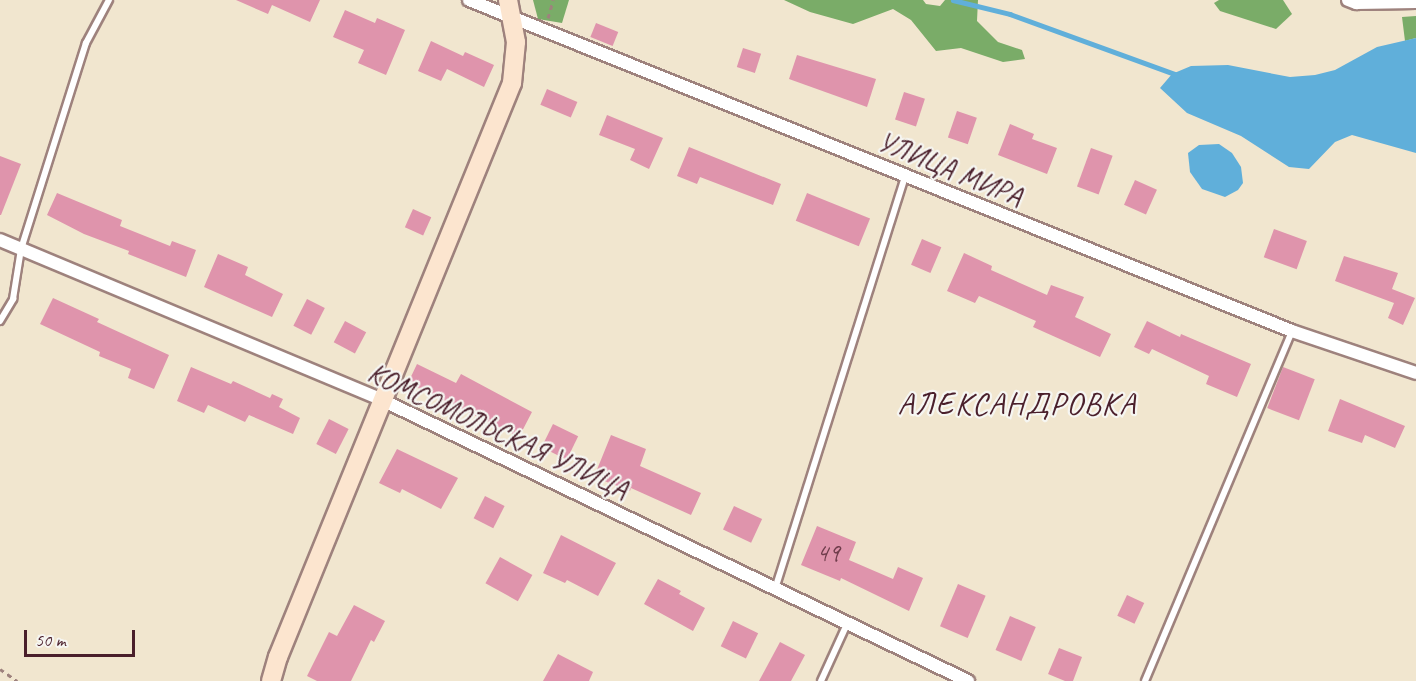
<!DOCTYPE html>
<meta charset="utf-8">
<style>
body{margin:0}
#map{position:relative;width:1416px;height:681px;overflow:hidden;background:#f1e6cf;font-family:Caveat,sans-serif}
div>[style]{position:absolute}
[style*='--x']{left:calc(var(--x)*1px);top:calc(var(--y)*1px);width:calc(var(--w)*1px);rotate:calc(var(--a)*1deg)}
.forest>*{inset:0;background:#7aac68}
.water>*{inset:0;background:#60afda}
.stream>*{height:4.5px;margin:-2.25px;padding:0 2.25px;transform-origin:2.25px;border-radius:2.25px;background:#60afda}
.building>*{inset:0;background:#df94ac;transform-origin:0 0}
.path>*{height:3px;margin-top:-1.5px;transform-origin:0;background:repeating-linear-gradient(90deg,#9e827d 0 4.5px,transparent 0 9px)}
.roads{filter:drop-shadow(2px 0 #9e827d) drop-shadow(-2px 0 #9e827d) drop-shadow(0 2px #9e827d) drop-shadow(0 -2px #9e827d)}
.service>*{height:6px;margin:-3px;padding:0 3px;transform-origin:3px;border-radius:3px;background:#fff}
.minor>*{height:12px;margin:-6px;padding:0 6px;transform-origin:6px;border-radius:6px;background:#fff}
.secondary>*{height:18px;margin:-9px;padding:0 9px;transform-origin:9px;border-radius:9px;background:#fce5cf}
span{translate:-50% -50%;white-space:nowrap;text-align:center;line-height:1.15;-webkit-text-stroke:4.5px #f6f6f2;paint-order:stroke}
.number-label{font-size:26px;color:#6f3c4b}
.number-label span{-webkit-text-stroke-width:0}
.street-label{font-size:28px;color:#4a1f2b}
.quarter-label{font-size:32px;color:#4a1f2b;letter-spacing:1.5px}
.scale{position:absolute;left:24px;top:630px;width:111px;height:27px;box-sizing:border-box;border:3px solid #4a1f2b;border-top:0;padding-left:8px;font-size:18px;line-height:21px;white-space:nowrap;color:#4a1f2b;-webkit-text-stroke:4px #f6f6f2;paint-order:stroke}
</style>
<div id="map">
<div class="forest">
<i style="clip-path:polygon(533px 0,569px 0,562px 23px,538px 19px)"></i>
<i style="clip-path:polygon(784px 0,923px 0,926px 4px,940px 6px,945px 0,978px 0,977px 21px,998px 42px,1022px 50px,1025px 59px,1003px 62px,961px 48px,936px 51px,911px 20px,893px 9px,853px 24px,810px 12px)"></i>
<i style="clip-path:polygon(1219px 0,1283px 0,1292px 14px,1276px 29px,1220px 11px,1214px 3px)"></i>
<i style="clip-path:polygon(1416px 16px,1416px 38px,1405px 41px,1402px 17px)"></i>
</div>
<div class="water">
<i style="clip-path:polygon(1416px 38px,1416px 153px,1352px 135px,1335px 142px,1309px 169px,1289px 167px,1241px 136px,1187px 113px,1160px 88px,1172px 74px,1191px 66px,1228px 65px,1290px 77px,1315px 75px,1335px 70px,1377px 47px)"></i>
<i style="clip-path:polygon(1219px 144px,1232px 153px,1241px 167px,1243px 183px,1238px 190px,1225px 197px,1202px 189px,1190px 172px,1188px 153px,1199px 145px)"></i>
</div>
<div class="stream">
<i style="--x:953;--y:0;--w:59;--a:13.8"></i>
<i style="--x:1010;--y:14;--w:179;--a:20"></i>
</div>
<div class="building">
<i style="clip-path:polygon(236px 0,320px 0,310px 22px,272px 5px,268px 14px)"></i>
<i style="clip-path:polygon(345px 10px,375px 23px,377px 18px,405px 30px,386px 75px,358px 63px,364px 50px,333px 37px)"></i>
<i style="left:596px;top:23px;width:24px;height:15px;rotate:22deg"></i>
<i style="clip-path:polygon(431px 41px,463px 56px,465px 52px,494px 65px,484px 87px,447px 69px,441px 81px,418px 71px)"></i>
<i style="left:743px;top:48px;width:19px;height:20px;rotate:18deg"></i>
<i style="clip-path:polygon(797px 55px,876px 79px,867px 107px,789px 79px)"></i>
<i style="left:547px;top:89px;width:33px;height:17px;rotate:23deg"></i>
<i style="left:904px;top:92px;width:22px;height:29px;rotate:18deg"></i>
<i style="left:957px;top:111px;width:21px;height:28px;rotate:19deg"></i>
<i style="clip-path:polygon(607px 115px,663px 138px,649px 169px,630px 160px,635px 149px,599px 135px)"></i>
<i style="clip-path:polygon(1010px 124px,1034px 134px,1032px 139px,1057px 148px,1047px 174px,998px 155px)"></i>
<i style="clip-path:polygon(689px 147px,781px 184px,773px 205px,700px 177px,697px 184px,677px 176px)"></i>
<i style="left:1091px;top:148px;width:23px;height:41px;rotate:20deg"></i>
<i style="clip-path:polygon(0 156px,21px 164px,1px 215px,0 215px)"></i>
<i style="left:1135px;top:180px;width:24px;height:27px;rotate:24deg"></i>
<i style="clip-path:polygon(57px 193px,122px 220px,120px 226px,170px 246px,172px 241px,196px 250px,186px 277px,128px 254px,129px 251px,84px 234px,47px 215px)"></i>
<i style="left:807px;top:193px;width:68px;height:30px;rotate:22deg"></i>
<i style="left:413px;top:209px;width:20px;height:20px;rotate:24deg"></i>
<i style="left:1274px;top:229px;width:35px;height:30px;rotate:20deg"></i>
<i style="left:922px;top:239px;width:21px;height:28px;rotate:23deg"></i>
<i style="clip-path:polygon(964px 253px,992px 266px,991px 270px,1047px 295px,1051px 285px,1084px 297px,1075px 317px,1111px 334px,1100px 357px,1033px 327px,1036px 321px,979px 296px,975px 303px,947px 291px)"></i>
<i style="clip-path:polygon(218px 254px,248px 267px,245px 275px,283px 294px,272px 317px,204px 287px)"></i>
<i style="clip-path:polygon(1344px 256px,1398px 273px,1392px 289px,1415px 298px,1403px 325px,1388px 318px,1394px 303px,1335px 281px)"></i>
<i style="clip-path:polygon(53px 298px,99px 319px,97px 322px,169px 355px,154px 389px,128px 378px,131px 369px,99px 356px,100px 352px,40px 324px)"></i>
<i style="left:307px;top:299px;width:20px;height:30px;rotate:27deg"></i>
<i style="left:345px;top:321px;width:24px;height:24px;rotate:28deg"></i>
<i style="clip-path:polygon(1147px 321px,1180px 337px,1181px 334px,1251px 364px,1237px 397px,1206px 384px,1209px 376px,1152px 349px,1149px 354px,1134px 347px)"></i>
<i style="clip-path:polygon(417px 364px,456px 383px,461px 374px,532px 412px,519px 437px,408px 383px)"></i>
<i style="clip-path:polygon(191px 367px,231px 384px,233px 381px,270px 398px,272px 394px,283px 399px,279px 407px,300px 418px,293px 434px,249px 415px,245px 422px,208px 405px,204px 413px,177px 401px)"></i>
<i style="left:1283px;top:367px;width:34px;height:44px;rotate:21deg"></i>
<i style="clip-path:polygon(1340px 399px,1405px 426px,1395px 448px,1365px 435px,1362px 443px,1328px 431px)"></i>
<i style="left:329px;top:419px;width:22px;height:28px;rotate:27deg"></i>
<i style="left:553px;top:424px;width:28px;height:26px;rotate:26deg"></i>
<i style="clip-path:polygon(611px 435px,646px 449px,640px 466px,701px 493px,691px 515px,631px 488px,630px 491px,594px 477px)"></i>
<i style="clip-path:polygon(397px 449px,458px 478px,441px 509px,402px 489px,400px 493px,379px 483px)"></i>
<i style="left:485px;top:496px;width:22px;height:25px;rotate:27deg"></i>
<i style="left:734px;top:506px;width:31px;height:26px;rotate:25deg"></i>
<i style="clip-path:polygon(817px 526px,856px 542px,849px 560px,893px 579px,898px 567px,923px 578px,909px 611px,841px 578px,840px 581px,801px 565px)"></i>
<i style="clip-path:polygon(561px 535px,616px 563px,598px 596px,567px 580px,565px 583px,543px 573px)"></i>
<i style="left:500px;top:557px;width:37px;height:30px;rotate:29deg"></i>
<i style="clip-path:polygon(658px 579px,681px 591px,679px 594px,705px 608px,693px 631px,644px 604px)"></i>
<i style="left:958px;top:584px;width:30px;height:46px;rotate:23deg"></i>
<i style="left:1127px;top:595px;width:19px;height:23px;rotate:25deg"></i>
<i style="clip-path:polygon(354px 605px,385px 621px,374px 642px,371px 640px,351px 681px,317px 681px,307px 676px,329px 632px,337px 636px)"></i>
<i style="left:1010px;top:616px;width:28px;height:37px;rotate:23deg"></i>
<i style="left:733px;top:621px;width:28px;height:28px;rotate:26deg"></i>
<i style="clip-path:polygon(780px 642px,805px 655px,791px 681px,759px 681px)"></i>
<i style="clip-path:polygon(1059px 648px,1082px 657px,1073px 681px,1065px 681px,1048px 674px)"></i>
<i style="clip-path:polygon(558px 654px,593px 672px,589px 681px,543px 681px)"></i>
</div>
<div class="path">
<i style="--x:548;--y:18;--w:19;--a:-74"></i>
<i style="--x:0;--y:669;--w:21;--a:35"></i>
</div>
<div class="roads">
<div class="service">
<i style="--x:0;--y:321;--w:26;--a:-59"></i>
<i style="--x:13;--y:299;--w:51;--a:-80.9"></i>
<i style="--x:21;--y:249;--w:216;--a:-72.5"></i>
<i style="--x:86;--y:43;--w:49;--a:-61.9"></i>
<i style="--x:775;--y:589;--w:432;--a:-72.5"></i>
<i style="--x:821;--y:681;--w:63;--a:-65.5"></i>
<i style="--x:1145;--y:681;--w:380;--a:-67.2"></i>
</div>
<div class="minor">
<i style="--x:469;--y:0;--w:887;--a:21.91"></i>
<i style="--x:1292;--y:331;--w:131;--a:18.7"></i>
<i style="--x:1348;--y:0;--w:9;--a:21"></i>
<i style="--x:1356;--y:3;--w:60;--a:-1"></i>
<i style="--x:0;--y:240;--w:414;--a:22.7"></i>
<i style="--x:382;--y:400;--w:650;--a:25.62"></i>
</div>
<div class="secondary">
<i style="--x:271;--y:681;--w:25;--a:-74"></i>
<i style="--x:278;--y:657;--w:620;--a:-67.82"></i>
<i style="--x:512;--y:83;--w:41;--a:-84.4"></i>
<i style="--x:516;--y:42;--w:43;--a:-100.8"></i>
</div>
</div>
<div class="number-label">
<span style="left:828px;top:553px">49</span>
</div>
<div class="street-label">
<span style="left:950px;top:169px;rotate:22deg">УЛИЦА МИРА</span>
<span style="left:498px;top:431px;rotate:25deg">КОМСОМОЛЬСКАЯ УЛИЦА</span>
</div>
<div class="quarter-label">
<span style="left:1017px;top:404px">АЛЕКСАНДРОВКА</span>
</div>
<div class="scale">50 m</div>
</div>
